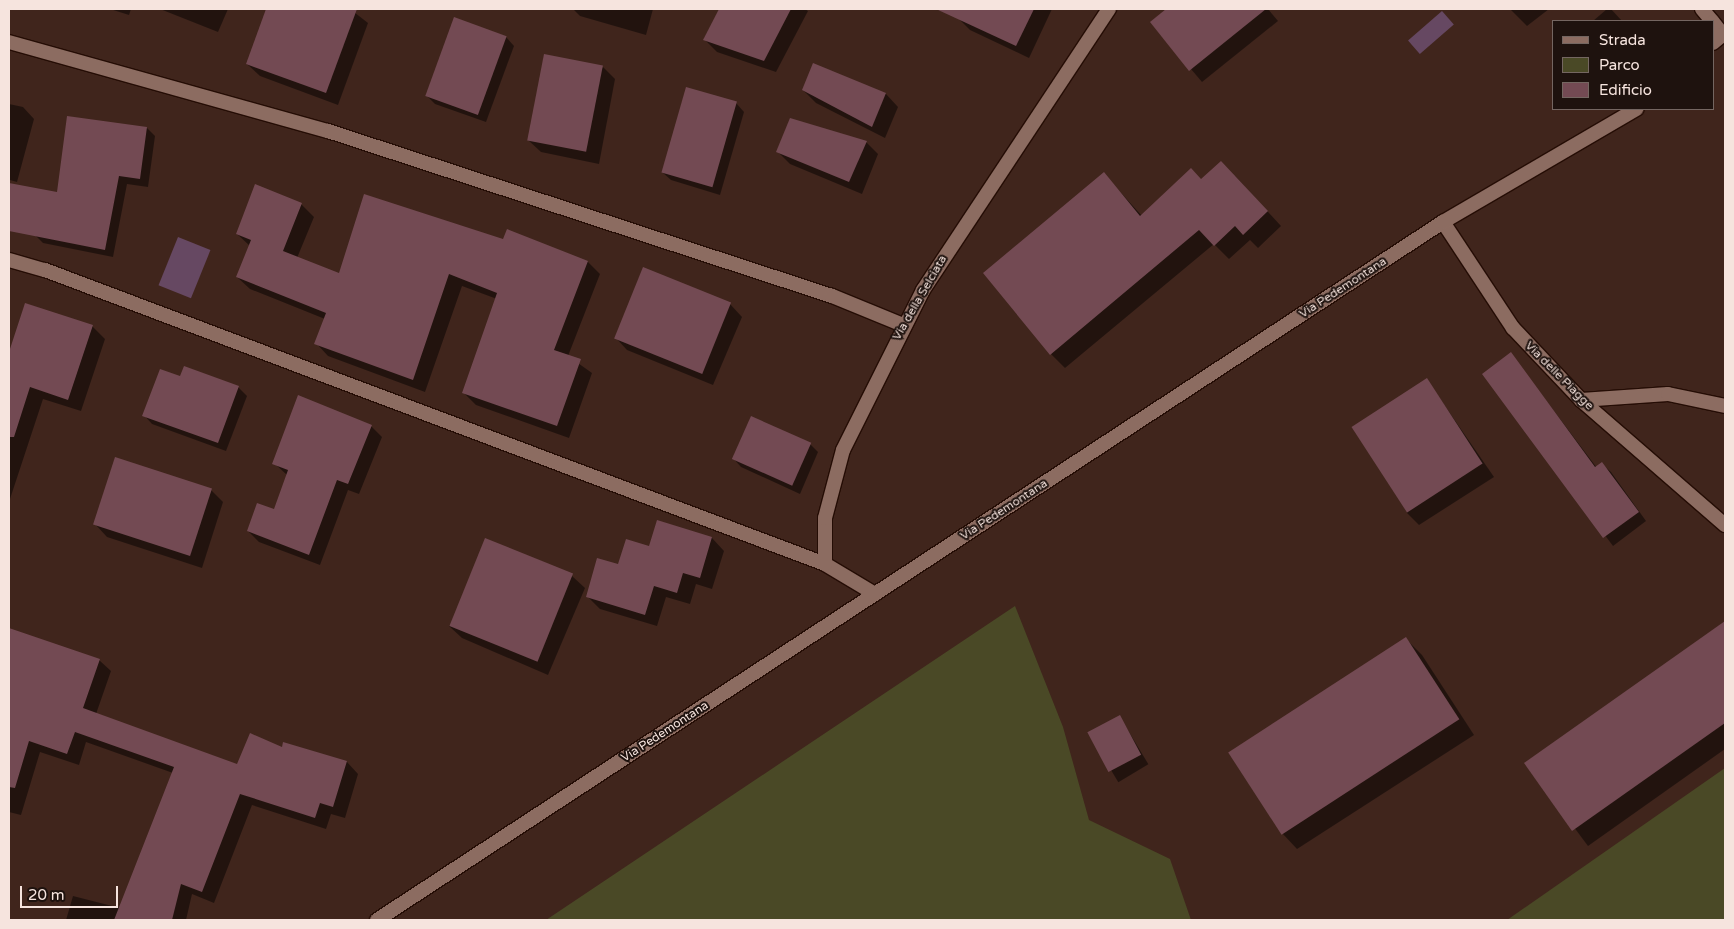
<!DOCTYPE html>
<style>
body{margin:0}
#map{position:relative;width:1734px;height:929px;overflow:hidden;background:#40251c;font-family:"Varela Round",sans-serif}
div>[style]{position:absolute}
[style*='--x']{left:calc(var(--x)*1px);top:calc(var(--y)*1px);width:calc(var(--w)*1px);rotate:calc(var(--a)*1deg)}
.green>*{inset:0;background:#4a4926}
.water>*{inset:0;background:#664862;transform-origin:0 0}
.shadow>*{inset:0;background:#0007;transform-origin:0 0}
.building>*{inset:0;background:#734a53;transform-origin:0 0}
.roads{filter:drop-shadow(1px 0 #250d05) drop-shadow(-1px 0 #250d05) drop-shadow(0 1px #250d05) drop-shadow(0 -1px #250d05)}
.minor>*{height:14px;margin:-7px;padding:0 7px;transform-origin:7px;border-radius:7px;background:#8c6c61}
.tertiary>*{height:14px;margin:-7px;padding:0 7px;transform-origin:7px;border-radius:7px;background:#8c6c61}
span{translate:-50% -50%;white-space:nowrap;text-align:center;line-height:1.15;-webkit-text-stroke:4px #1e120e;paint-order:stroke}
.street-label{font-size:12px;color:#f6e4de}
.frame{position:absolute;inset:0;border:10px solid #f6e4de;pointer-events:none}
.legend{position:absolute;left:1552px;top:20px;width:162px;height:90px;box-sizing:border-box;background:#1e120e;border:1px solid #746661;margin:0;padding:6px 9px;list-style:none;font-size:15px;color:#f6e4de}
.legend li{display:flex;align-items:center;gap:10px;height:25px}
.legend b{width:25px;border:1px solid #746661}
.scale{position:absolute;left:20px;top:886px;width:98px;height:22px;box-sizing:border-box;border:2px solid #f6e4de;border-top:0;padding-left:6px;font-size:15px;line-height:18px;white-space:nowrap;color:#f6e4de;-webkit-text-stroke:4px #1e120e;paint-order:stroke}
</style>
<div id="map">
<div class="green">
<i style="clip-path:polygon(1015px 606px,1063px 727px,1089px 820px,1170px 859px,1191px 920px,546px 920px)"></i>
<i style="clip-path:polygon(1725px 768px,1725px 920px,1507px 920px)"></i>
</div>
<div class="water">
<i style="left:1442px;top:11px;width:18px;height:45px;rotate:49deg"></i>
<i style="left:178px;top:237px;width:35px;height:52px;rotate:22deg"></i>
</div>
<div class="shadow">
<i style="clip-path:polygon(110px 9px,131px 9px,129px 15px)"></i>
<i style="clip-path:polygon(160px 9px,228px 9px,218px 32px)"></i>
<i style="clip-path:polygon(267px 9px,350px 9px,368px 23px,338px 105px,260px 76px,247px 64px)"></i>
<i style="clip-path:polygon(573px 9px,653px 9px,646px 35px,580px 16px)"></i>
<i style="clip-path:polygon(720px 9px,805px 9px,808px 11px,776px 72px,717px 52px,704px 39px)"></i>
<i style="clip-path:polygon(962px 9px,1052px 9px,1029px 58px,970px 30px,958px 18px)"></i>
<i style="clip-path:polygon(1168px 9px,1268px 9px,1278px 21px,1202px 82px,1151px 22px)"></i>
<i style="clip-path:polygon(1510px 9px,1549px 9px,1527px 26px)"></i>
<i style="clip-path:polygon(1607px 9px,1611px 9px,1622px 21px,1593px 21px)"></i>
<i style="clip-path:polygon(506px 37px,514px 46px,486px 122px,435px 104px,427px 96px)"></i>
<i style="clip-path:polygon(814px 65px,886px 94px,898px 107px,885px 138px,816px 103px,803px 90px)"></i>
<i style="clip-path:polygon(603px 67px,615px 79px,599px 164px,541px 152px,528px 140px)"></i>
<i style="clip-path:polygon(736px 103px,744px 112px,720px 195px,671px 180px,662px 172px)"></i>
<i style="clip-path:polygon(9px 104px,23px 107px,34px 119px,17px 182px,10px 180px,9px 184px)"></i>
<i style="clip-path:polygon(147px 128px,155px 136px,148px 187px,127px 184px,113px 257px,43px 243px,35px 235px,58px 194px)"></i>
<i style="clip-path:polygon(866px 142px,878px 154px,862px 194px,790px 164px,777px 151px)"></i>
<i style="clip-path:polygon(1104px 174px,1142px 216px,1202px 181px,1235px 176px,1281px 226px,1258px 248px,1250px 240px,1229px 259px,1214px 244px,1065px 368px,1051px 354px)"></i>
<i style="clip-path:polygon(301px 204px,314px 217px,297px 258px,340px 275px,504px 241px,508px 231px,588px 262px,600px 274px,568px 356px,592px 373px,569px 438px,476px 405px,464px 393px,497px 299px,462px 286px,425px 392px,328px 356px,316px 343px,325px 319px,250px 289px,237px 277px,250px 246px,237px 234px)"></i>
<i style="clip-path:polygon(26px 304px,92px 326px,105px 339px,81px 411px,43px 399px,9px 502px,9px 356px)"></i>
<i style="clip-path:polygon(730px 304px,742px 317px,713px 385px,627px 350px,615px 337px)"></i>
<i style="clip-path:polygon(1511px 354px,1597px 468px,1602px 464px,1611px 472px,1646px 521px,1613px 546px,1484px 374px)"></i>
<i style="clip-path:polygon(181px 378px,238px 387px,247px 396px,226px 451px,152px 424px,144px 415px)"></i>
<i style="clip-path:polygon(1427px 380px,1494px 477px,1419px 525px,1407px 513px)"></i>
<i style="clip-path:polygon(371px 426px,382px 437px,359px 494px,348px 490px,320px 565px,259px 542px,248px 531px,275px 510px,287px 475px,274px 463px)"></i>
<i style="clip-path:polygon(810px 444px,818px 452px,800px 494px,741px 467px,733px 458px)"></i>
<i style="clip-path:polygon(211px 490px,223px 502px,202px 568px,107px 537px,95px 524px)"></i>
<i style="clip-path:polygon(657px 522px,712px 538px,724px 551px,712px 589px,696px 584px,690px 604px,666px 597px,657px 626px,600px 609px,587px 596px,619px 565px,649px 548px)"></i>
<i style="clip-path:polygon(572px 576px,585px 588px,548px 675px,462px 638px,449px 626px)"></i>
<i style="clip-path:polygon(1725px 623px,1725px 749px,1588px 846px,1526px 763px)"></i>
<i style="clip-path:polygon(9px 629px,99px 660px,111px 671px,96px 714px,238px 766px,282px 748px,284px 743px,347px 762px,358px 774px,345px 818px,331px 814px,326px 829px,252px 805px,214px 903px,192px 894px,186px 920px,66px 920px,73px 896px,120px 908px,173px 773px,86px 742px,79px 765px,40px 752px,21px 815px,9px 812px)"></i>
<i style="clip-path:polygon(1406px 639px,1422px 655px,1474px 735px,1297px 849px,1282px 833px)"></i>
<i style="left:1120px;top:717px;width:55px;height:35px;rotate:59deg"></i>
</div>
<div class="building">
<i style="clip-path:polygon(266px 9px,357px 9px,326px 93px,246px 64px)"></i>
<i style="clip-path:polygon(719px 9px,791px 9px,764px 61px,703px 40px)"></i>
<i style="clip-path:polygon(936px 9px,1034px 9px,1016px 46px)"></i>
<i style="clip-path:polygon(1166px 9px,1266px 9px,1189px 71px,1150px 22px)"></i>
<i style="left:454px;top:17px;width:56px;height:84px;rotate:20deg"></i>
<i style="left:544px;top:54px;width:60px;height:88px;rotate:11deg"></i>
<i style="clip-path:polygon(813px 63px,886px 93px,872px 127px,802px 90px)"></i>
<i style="left:686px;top:87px;width:53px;height:89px;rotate:16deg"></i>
<i style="clip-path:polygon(67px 116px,147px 127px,140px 179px,119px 176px,105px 250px,9px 231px,9px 183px,57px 192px)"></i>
<i style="clip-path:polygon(790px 118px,867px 141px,849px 182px,776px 152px)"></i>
<i style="clip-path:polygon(1221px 161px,1268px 211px,1243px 235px,1235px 226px,1214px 246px,1199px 230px,1050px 355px,983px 273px,1104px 172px,1140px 216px,1191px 168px,1201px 179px)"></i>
<i style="clip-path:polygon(255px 184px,302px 203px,283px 251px,339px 273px,364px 194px,503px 239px,507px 229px,588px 261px,554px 350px,581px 359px,557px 426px,462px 393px,497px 293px,449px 274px,413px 380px,314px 344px,326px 313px,236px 277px,251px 240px,236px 234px)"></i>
<i style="left:643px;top:267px;width:95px;height:77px;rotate:22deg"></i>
<i style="clip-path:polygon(25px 303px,93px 325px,68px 400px,30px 387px,14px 437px,9px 437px,9px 352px)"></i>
<i style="clip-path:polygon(1511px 352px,1595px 467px,1602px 462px,1639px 512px,1603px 538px,1482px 374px)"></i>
<i style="clip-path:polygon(184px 366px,239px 386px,218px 443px,142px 416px,160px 369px,180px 376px)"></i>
<i style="left:1427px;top:378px;width:102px;height:90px;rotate:57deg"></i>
<i style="clip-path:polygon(298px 395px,372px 425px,348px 484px,337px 480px,309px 555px,247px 531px,257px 503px,274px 509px,288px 470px,272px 464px)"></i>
<i style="left:751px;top:416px;width:66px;height:47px;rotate:24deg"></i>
<i style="left:115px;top:457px;width:102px;height:71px;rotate:18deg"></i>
<i style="clip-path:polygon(657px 520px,712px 537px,700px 578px,683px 573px,677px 593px,654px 586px,645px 615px,586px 597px,597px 558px,618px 564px,626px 539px,649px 546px)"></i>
<i style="left:485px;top:538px;width:95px;height:95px;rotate:22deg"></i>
<i style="clip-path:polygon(1725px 621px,1725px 723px,1572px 831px,1524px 763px)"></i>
<i style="clip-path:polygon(9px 628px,100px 659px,83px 708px,237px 764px,250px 733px,282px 747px,283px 742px,347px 761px,333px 807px,320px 803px,315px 818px,240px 794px,202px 892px,181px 884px,172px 920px,114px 920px,174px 767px,75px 732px,67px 754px,29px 741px,15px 788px,9px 787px)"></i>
<i style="left:1406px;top:637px;width:98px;height:212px;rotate:57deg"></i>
<i style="left:1120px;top:715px;width:45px;height:37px;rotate:62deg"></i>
</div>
<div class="roads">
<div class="minor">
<i style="--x:1702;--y:9;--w:16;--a:50"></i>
<i style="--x:1713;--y:22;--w:16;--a:52"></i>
<i style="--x:9;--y:42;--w:331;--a:15.6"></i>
<i style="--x:328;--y:131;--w:530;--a:18.13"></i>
<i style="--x:832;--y:296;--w:77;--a:22.2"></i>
<i style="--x:1443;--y:222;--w:127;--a:56.6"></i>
<i style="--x:1513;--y:328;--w:99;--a:46.6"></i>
<i style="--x:1581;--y:400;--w:191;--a:41"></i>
<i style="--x:9;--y:260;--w:37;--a:16"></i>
<i style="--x:45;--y:270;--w:834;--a:20.65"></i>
<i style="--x:1581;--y:400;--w:87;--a:-3.9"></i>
<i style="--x:1668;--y:394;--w:58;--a:11.9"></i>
<i style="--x:875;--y:594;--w:58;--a:-149"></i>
<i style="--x:825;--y:564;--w:46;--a:-90"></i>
<i style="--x:825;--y:518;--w:70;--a:-75.2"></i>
<i style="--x:843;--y:450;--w:179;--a:-63.4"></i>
<i style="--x:923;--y:290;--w:337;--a:-56.5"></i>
</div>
<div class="tertiary">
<i style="--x:1713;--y:43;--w:16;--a:-40"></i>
<i style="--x:377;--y:920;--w:1274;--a:-33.22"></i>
<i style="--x:1443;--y:222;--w:224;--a:-30.3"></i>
</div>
</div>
<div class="street-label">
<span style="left:1343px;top:288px;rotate:-33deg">Via Pedemontana</span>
<span style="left:920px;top:298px;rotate:-60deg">Via della Selciata</span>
<span style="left:1559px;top:376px;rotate:45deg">Via delle Piagge</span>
<span style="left:1004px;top:510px;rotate:-33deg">Via Pedemontana</span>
<span style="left:665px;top:732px;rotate:-33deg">Via Pedemontana</span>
</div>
<div class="frame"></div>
<ul class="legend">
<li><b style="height:6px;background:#8c6c61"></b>Strada</li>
<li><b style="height:14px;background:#4a4926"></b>Parco</li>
<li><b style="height:14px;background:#734a53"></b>Edificio</li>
</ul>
<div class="scale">20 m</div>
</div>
